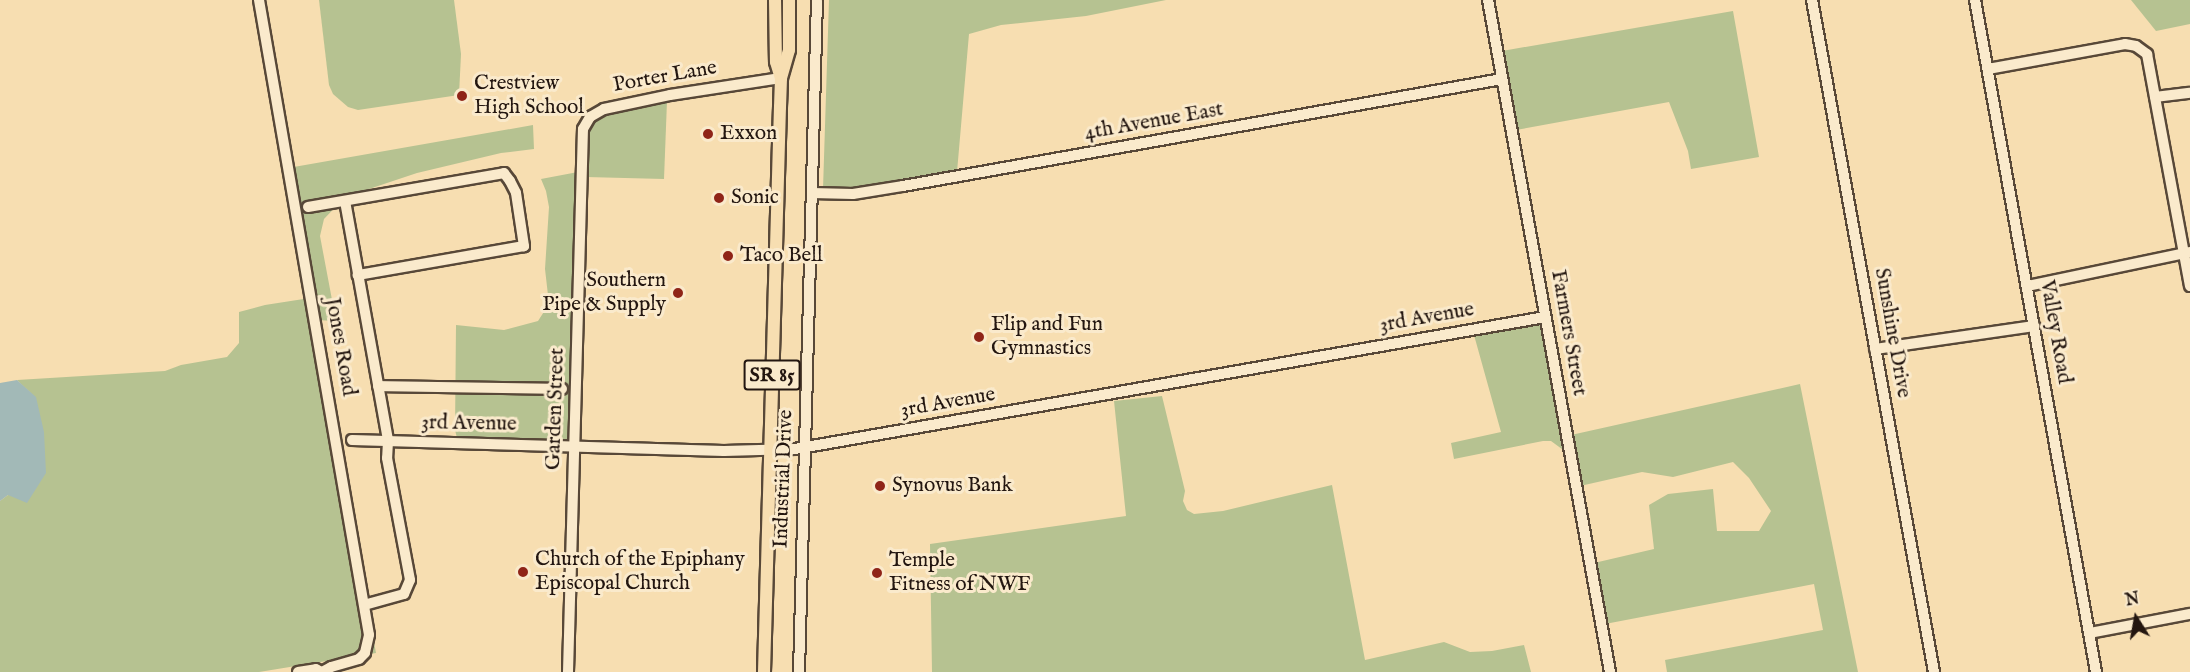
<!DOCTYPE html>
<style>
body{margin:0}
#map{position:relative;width:2190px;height:672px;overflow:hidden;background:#f7deb1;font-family:"IM FELL English",serif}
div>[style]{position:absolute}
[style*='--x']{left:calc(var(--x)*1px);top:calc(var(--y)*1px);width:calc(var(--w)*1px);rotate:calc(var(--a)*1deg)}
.green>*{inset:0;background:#b6c291}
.water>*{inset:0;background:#a2b9b7}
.roads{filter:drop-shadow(2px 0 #584838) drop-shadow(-2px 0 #584838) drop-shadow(0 2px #584838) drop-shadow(0 -2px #584838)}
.minor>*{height:10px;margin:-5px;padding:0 5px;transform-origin:5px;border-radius:5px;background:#faeacc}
.major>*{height:12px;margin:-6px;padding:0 6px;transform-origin:6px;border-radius:6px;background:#f7deb1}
.dots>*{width:16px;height:16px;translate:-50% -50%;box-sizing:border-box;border:3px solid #faeacc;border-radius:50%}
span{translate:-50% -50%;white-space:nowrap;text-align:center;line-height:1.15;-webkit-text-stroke:6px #faeacc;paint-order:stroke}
.shield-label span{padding:2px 4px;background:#faeacc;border:2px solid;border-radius:4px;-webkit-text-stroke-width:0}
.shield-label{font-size:20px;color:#231610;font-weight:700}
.street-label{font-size:21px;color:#231610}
.poi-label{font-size:21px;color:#231610}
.left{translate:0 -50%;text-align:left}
.right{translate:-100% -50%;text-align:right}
.north{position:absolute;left:2106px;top:588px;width:60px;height:60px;-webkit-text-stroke:4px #faeacc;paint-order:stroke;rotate:349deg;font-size:16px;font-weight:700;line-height:24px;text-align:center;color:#231610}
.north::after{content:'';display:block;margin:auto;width:21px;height:27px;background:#231610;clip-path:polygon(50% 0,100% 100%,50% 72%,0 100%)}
</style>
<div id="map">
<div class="green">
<i style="clip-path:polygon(319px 0,454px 0,461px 54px,459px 95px,358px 110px,348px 107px,333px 94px,329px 85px)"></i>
<i style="clip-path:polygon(829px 0,1166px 0,1086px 16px,1001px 25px,969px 34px,957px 172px,852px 189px,823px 189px)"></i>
<i style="clip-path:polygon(2131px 0,2190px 0,2190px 24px,2156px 31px)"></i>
<i style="clip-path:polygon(1733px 11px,1759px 157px,1691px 169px,1688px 151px,1669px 102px,1516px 130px,1502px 51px)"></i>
<i style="clip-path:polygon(667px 101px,664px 179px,586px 177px,588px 130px,593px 121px,605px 113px)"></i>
<i style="clip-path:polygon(533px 125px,534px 149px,501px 153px,417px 173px,345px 197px,324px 219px,320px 236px,336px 321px,315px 320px,376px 653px,259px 672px,0 672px,0 501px,8px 495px,36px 398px,17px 380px,165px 371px,181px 365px,227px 357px,239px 343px,239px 312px,265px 305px,310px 298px,288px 168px)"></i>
<i style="clip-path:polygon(578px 172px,571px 442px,457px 438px,455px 430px,456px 325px,504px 330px,538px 321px,549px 304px,545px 269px,549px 207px,546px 191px,541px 179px)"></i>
<i style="clip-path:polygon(1542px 322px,1566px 452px,1551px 441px,1543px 441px,1454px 459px,1451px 443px,1501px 432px,1474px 335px)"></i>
<i style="clip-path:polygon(1800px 384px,1858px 672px,1667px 672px,1665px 660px,1823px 630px,1814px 584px,1605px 624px,1594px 563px,1654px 549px,1649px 505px,1668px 494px,1713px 489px,1717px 531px,1759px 531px,1771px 511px,1749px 478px,1733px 462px,1673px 477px,1642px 472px,1580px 486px,1571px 435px)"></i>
<i style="clip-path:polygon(1162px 396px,1185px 491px,1183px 501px,1187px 510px,1194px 514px,1223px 511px,1332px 485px,1365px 660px,1444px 642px,1470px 652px,1492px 651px,1524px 645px,1531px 672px,932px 672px,930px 544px,1126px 516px,1114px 401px)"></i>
</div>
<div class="water">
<i style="clip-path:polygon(17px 380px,36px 397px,44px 432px,46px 473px,27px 503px,8px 495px,0 501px,0 383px)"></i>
</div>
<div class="roads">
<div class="minor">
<i style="--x:259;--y:0;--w:644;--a:80.17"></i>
<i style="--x:369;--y:635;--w:18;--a:103"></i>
<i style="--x:365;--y:653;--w:8;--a:135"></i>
<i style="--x:359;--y:659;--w:29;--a:164"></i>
<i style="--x:331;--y:667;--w:10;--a:151"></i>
<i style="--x:1488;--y:0;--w:683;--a:79.71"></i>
<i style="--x:1812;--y:0;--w:683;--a:79.71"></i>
<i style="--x:1975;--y:0;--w:683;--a:79.79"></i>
<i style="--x:1988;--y:69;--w:139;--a:-10.3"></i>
<i style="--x:2125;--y:44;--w:11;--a:10"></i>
<i style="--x:2136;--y:46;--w:14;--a:36"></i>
<i style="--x:2147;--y:54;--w:236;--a:79.5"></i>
<i style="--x:2155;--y:97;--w:35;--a:-7"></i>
<i style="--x:812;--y:193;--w:41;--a:1.4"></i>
<i style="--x:853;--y:194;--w:51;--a:-9.1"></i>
<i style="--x:903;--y:186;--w:608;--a:-10.13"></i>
<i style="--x:345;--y:201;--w:244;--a:79.8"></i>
<i style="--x:388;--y:441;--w:17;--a:93"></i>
<i style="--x:387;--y:458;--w:124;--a:79.3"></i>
<i style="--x:410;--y:580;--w:15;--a:113"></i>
<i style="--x:404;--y:594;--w:41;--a:164.6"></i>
<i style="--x:308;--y:207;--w:199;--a:-9.8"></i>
<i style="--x:504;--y:173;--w:10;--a:53"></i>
<i style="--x:510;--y:181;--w:13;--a:63"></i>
<i style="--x:516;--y:193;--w:54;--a:81.4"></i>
<i style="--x:524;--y:246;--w:169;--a:170.1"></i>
<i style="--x:2027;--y:286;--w:167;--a:-11.8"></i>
<i style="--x:1875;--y:349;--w:161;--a:-8.2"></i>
<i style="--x:378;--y:386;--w:184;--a:0.9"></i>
<i style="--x:352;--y:440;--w:372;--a:1.7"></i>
<i style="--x:724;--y:451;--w:71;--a:-1.6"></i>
<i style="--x:795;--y:449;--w:762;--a:-9.98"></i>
<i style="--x:2090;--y:633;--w:102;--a:-10.8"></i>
<i style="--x:298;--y:672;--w:18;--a:-9"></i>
<i style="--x:316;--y:669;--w:6;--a:31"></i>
<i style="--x:568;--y:672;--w:543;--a:-88.42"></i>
<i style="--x:583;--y:129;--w:14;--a:-60"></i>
<i style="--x:590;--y:117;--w:16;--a:-30"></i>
<i style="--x:604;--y:109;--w:67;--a:-12"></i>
<i style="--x:670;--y:95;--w:112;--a:-8.7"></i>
<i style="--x:799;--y:672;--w:672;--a:-88.47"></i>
</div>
<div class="major">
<i style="--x:775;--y:0;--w:62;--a:89.1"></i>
<i style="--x:776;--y:62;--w:17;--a:73"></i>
<i style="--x:764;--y:672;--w:565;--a:-88.38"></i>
<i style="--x:780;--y:107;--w:29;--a:-88"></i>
<i style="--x:781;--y:78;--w:29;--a:-74"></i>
<i style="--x:789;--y:50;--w:50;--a:-90"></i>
</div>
</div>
<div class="dots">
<i style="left:462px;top:96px;background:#8f2418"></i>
<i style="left:708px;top:134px;background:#8f2418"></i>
<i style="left:719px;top:198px;background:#8f2418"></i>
<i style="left:728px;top:256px;background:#8f2418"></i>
<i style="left:678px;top:293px;background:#8f2418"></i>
<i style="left:979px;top:337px;background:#8f2418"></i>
<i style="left:880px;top:486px;background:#8f2418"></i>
<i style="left:523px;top:572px;background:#8f2418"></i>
<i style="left:877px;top:573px;background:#8f2418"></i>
</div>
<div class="shield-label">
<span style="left:772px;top:375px">SR 85</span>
</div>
<div class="street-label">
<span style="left:665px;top:77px;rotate:-10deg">Porter Lane</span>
<span style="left:1154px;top:122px;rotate:-10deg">4th Avenue East</span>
<span style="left:1427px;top:318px;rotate:-10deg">3rd Avenue</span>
<span style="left:2055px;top:332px;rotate:80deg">Valley Road</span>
<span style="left:1568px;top:333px;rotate:80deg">Farmers Street</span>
<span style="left:1892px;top:333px;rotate:80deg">Sunshine Drive</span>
<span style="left:340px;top:347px;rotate:80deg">Jones Road</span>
<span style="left:948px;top:403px;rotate:-10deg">3rd Avenue</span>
<span style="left:556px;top:409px;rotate:-88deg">Garden Street</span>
<span style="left:469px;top:424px;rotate:1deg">3rd Avenue</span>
<span style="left:784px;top:479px;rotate:-88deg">Industrial Drive</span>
</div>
<div class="poi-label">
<span class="left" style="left:474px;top:96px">Crestview<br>High School</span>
<span class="left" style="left:720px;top:134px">Exxon</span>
<span class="left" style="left:731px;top:198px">Sonic</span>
<span class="left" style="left:740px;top:256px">Taco Bell</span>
<span class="right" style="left:666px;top:293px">Southern<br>Pipe &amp; Supply</span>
<span class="left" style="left:991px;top:337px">Flip and Fun<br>Gymnastics</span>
<span class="left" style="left:892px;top:486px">Synovus Bank</span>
<span class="left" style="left:535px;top:572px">Church of the Epiphany<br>Episcopal Church</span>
<span class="left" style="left:889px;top:573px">Temple<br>Fitness of NWF</span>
</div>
<div class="north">N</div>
</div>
